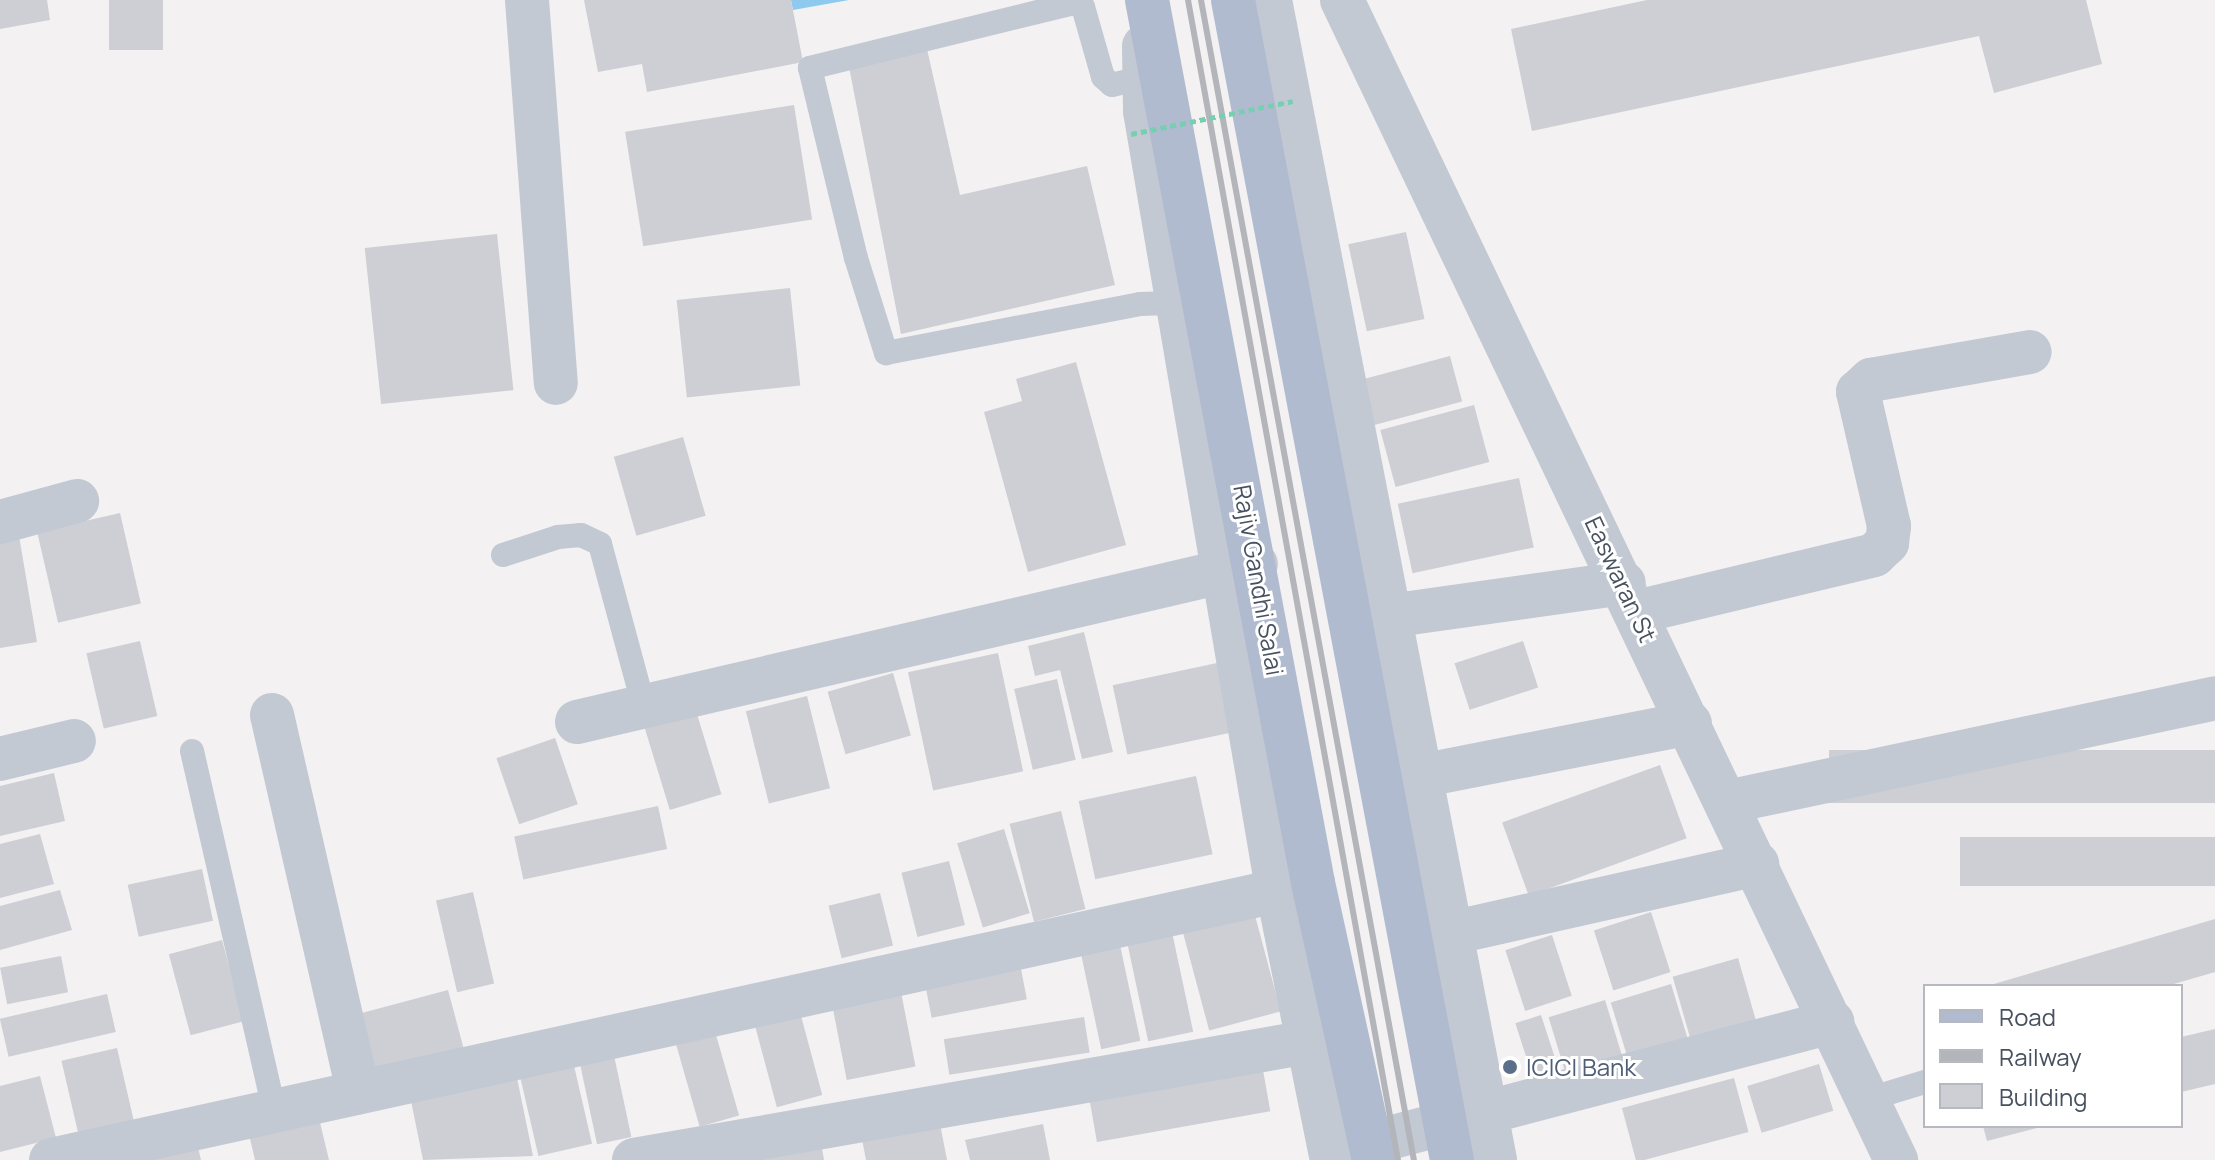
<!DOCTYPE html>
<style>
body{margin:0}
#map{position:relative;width:2215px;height:1160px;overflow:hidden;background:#f3f1f1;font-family:Manrope,sans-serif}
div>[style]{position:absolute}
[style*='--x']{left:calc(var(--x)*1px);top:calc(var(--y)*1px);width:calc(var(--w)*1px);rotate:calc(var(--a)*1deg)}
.water>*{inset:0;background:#8dcaed}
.building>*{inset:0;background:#cdcfd5;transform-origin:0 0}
.service>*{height:24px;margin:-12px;padding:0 12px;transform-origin:12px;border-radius:12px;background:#c2c9d3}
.minor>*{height:44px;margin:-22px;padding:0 22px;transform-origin:22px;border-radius:22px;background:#c2c9d3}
.tertiary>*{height:44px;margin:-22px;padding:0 22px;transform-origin:22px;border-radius:22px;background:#c2c9d3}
.primary>*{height:44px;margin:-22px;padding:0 22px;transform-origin:22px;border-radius:22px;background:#b1bbd0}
.rail>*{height:6px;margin:-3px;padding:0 3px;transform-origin:3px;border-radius:3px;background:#b3b5bb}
.path-bridge>*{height:5px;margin-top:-2.5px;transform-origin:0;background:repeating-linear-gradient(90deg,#77cfb1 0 6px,transparent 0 10px)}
.dots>*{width:22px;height:22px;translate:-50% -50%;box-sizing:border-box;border:4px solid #fff;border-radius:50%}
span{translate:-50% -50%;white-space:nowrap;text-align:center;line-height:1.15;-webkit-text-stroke:6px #fff;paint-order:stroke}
.street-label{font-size:24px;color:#48515f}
.service-label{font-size:24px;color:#4e5e75}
.left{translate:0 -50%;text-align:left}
.legend{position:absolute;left:1923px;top:984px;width:260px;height:144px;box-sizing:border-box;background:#fff;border:2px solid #b6b9bf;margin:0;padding:10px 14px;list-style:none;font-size:24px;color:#48515f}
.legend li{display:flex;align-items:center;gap:16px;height:40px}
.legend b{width:40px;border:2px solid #b6b9bf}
</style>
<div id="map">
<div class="water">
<i style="clip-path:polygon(791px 0,849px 0,793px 10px)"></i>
</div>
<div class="building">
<i style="clip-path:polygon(0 0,47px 0,50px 20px,0 29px)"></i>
<i style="left:109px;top:0;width:54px;height:50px"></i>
<i style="clip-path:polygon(584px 0,791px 0,803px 62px,647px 92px,642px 64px,598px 72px)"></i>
<i style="clip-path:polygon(1647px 0,2086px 0,2102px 64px,1994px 93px,1979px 36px,1532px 131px,1511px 29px)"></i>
<i style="clip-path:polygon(927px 49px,960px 195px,1087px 166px,1115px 285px,901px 334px,849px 67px)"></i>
<i style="left:794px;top:105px;width:116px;height:171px;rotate:81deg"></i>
<i style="left:1406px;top:232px;width:89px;height:59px;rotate:78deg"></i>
<i style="left:497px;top:234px;width:157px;height:133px;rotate:84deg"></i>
<i style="left:790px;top:288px;width:98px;height:114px;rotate:84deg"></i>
<i style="left:1450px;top:356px;width:47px;height:91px;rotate:75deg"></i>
<i style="clip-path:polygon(1076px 362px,1126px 545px,1028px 572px,984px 412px,1022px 401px,1016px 379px)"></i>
<i style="left:1474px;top:405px;width:59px;height:97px;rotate:75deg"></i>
<i style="left:683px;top:437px;width:82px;height:72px;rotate:74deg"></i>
<i style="left:1519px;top:478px;width:71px;height:124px;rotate:78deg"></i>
<i style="left:120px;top:513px;width:93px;height:85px;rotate:77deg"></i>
<i style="clip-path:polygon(18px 530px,37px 642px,0 648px,0 533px)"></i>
<i style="clip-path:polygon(1084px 632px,1113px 752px,1082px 759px,1060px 670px,1035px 676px,1028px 646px)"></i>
<i style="left:140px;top:641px;width:77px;height:55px;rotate:77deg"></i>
<i style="left:1523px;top:641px;width:49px;height:72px;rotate:72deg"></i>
<i style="left:998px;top:653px;width:121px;height:92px;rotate:78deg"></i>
<i style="left:1231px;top:660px;width:71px;height:121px;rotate:78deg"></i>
<i style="left:893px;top:673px;width:65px;height:68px;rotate:74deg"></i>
<i style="left:1057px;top:679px;width:83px;height:44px;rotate:77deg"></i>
<i style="left:807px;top:696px;width:95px;height:63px;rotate:76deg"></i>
<i style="left:696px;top:711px;width:87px;height:54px;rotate:73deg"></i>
<i style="left:555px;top:738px;width:70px;height:62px;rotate:71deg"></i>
<i style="left:2215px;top:750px;width:53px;height:386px;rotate:90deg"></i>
<i style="left:1660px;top:765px;width:78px;height:168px;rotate:70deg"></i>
<i style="clip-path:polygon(54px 773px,65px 821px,0 836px,0 786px)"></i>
<i style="left:1196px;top:776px;width:80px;height:120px;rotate:78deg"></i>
<i style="left:658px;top:806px;width:44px;height:147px;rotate:78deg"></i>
<i style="left:1061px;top:811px;width:101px;height:53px;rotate:76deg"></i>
<i style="left:1004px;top:829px;width:88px;height:49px;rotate:73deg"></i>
<i style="clip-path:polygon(40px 834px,54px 884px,0 898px,0 844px)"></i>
<i style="left:2215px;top:837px;width:49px;height:255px;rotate:90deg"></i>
<i style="left:949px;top:861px;width:66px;height:49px;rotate:76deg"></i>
<i style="left:202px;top:869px;width:53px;height:76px;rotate:78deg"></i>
<i style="clip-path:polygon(60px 890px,72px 930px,0 950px,0 906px)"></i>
<i style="left:473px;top:892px;width:94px;height:38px;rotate:77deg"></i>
<i style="left:880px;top:893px;width:54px;height:53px;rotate:76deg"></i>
<i style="left:1253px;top:908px;width:107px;height:74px;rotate:75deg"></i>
<i style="left:1651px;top:912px;width:63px;height:60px;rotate:72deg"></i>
<i style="clip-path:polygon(2215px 919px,2215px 972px,2167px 986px,1987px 986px)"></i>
<i style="left:1172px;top:932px;width:102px;height:46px;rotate:78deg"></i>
<i style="left:1552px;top:935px;width:64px;height:49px;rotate:72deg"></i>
<i style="left:222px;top:940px;width:84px;height:55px;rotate:75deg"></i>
<i style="left:1120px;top:945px;width:98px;height:40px;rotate:78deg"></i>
<i style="left:61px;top:956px;width:37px;height:62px;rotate:79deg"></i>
<i style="left:1738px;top:958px;width:71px;height:68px;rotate:74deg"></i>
<i style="left:1020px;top:964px;width:36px;height:97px;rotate:79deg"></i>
<i style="left:1671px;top:984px;width:62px;height:63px;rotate:73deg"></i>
<i style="left:448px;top:990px;width:60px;height:94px;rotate:75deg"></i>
<i style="left:901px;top:992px;width:76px;height:70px;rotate:79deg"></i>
<i style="left:107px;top:994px;width:39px;height:110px;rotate:77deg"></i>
<i style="left:1605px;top:1000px;width:58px;height:59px;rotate:73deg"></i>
<i style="left:800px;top:1012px;width:86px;height:47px;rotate:75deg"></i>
<i style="left:1541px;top:1015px;width:62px;height:27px;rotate:72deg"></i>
<i style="left:1084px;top:1017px;width:36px;height:142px;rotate:81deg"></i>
<i style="left:714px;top:1028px;width:91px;height:41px;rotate:74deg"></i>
<i style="clip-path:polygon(2215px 1029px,2215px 1084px,2181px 1092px,2181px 1037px)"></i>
<i style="left:612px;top:1046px;width:93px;height:35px;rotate:78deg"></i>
<i style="left:117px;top:1048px;width:77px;height:57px;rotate:77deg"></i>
<i style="left:572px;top:1057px;width:89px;height:55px;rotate:77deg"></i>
<i style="left:1819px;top:1064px;width:49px;height:75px;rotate:73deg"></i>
<i style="left:1263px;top:1070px;width:42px;height:176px;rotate:80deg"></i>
<i style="clip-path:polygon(516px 1073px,533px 1156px,423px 1160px,410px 1096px)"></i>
<i style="clip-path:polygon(40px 1076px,56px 1138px,0 1152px,0 1086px)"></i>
<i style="left:1734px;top:1078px;width:56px;height:116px;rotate:75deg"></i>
<i style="clip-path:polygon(317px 1110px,329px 1160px,255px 1160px,247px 1126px)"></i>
<i style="clip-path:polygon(940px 1124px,947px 1160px,866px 1160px,862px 1139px)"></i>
<i style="clip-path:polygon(1043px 1124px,1050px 1160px,970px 1160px,965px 1140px)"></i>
<i style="clip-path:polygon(1983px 1126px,2041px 1126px,2041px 1127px,1987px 1141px)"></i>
<i style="clip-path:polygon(196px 1139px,201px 1160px,146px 1160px)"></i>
<i style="clip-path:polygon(821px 1143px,824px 1160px,739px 1160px)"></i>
</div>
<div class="service">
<i style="--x:1144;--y:77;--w:33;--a:166"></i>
<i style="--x:1112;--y:85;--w:12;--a:-138"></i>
<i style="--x:1103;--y:77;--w:73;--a:-105.9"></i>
<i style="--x:1083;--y:7;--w:10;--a:-156"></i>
<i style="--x:1074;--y:3;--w:272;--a:166.2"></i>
<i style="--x:810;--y:68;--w:195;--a:76.4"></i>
<i style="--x:856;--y:258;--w:100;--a:72.5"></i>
<i style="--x:886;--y:353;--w:259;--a:-10.9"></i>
<i style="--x:1140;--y:304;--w:38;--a:-2"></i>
<i style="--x:503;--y:555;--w:58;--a:-18.1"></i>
<i style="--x:558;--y:537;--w:23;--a:-5"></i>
<i style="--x:581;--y:535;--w:21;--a:25"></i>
<i style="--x:600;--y:544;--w:169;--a:74.9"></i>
<i style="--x:192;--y:751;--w:368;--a:77.1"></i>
<i style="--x:1869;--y:1099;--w:59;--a:-16.9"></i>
</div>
<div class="minor">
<i style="--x:527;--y:0;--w:384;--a:85.7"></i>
<i style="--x:0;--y:522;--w:80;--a:-15.3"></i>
<i style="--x:1637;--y:612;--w:244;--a:-13.5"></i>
<i style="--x:1874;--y:555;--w:18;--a:-43"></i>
<i style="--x:1887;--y:543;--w:17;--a:-83"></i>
<i style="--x:1889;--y:526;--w:138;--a:-103"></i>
<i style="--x:1858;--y:392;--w:18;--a:-43"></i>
<i style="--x:1871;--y:380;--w:161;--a:-10"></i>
<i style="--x:1389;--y:616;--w:237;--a:-8"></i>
<i style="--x:272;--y:715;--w:387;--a:77.1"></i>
<i style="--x:577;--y:722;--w:697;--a:-13.1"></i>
<i style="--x:0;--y:759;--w:76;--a:-13.7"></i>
<i style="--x:1420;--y:776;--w:275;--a:-11.1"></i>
<i style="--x:1727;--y:802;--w:499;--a:-12"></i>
<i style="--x:1451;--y:933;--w:314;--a:-12.7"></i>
<i style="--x:1370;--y:1143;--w:478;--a:-14.7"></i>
<i style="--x:51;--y:1160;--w:1292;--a:-12.38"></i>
<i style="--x:634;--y:1160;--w:684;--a:-9.93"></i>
</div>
<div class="tertiary">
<i style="--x:1270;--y:0;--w:1182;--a:79.02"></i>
<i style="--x:1342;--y:0;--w:1286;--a:64.47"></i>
<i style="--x:1144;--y:46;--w:65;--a:89.1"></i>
<i style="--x:1145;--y:111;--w:788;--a:80.36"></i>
<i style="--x:1277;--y:888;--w:278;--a:78.6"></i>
</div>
<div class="primary">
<i style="--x:1147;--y:0;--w:898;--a:79.35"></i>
<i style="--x:1313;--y:883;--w:284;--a:77.6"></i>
<i style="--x:1233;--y:0;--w:1180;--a:79.31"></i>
</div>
<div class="rail">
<i style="--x:1188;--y:0;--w:1179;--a:79.74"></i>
<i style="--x:1201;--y:0;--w:1179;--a:79.6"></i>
</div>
<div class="path-bridge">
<i style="--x:1131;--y:134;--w:165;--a:-11.5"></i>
</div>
<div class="dots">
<i style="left:1510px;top:1067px;background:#5c6f8a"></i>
</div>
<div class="street-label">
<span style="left:1621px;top:579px;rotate:65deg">Easwaran St</span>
<span style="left:1259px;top:580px;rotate:80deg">Rajiv Gandhi Salai</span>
</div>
<div class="service-label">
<span class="left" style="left:1526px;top:1067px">ICICI Bank</span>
</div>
<ul class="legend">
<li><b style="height:10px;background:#b1bbd0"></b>Road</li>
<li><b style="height:10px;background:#b3b5bb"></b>Railway</li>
<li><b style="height:22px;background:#cdcfd5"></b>Building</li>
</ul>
</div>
